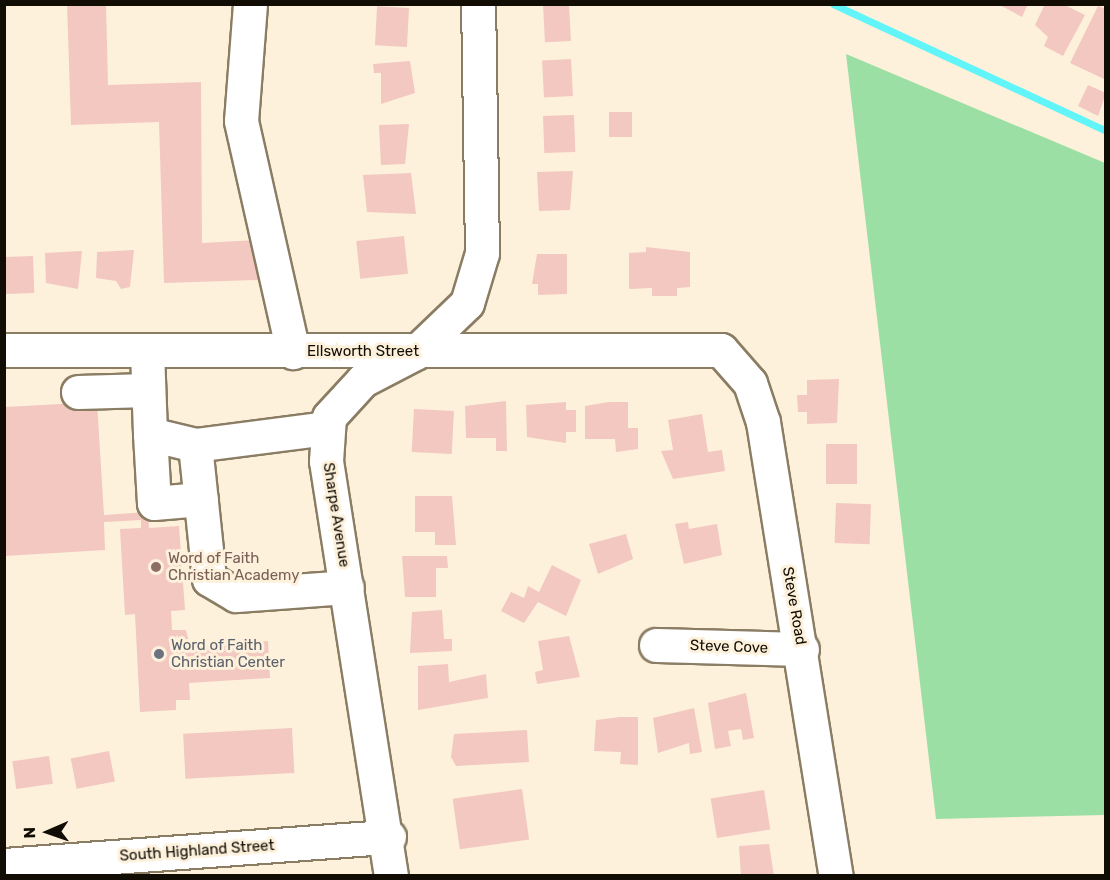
<!DOCTYPE html>
<style>
body{margin:0}
#map{position:relative;width:1110px;height:880px;overflow:hidden;background:#fdf1db;font-family:Rubik,sans-serif}
div>[style]{position:absolute}
[style*='--x']{left:calc(var(--x)*1px);top:calc(var(--y)*1px);width:calc(var(--w)*1px);rotate:calc(var(--a)*1deg)}
.green>*{inset:0;background:#9bdfa4}
.stream>*{height:7px;margin:-3.5px;padding:0 3.5px;transform-origin:3.5px;border-radius:3.5px;background:#61f4f8}
.building>*{inset:0;background:#f2c8c0;transform-origin:0 0}
.roads{filter:drop-shadow(2px 0 #8b7d64) drop-shadow(-2px 0 #8b7d64) drop-shadow(0 2px #8b7d64) drop-shadow(0 -2px #8b7d64)}
.minor>*{height:33px;margin:-16.5px;padding:0 16.5px;transform-origin:16.5px;border-radius:16.5px;background:#fff}
.dots>*{width:16px;height:16px;translate:-50% -50%;box-sizing:border-box;border:3px solid #fdf1db;border-radius:50%}
span{translate:-50% -50%;white-space:nowrap;text-align:center;line-height:1.15;-webkit-text-stroke:6px #fdf1db;paint-order:stroke}
.street-label{font-size:15px;color:#120d04}
.education-label{font-size:15px;color:#785e54}
.left{translate:0 -50%;text-align:left}
.worship-label{font-size:15px;color:#5b616d}
.frame{position:absolute;inset:0;border:6px solid #120d04;pointer-events:none}
.north{position:absolute;left:18px;top:802px;width:60px;height:60px;-webkit-text-stroke:4px #fdf1db;paint-order:stroke;rotate:268deg;font-size:16px;font-weight:700;line-height:24px;text-align:center;color:#120d04}
.north::after{content:'';display:block;margin:auto;width:21px;height:27px;background:#120d04;clip-path:polygon(50% 0,100% 100%,50% 72%,0 100%)}
</style>
<div id="map">
<div class="green">
<i style="clip-path:polygon(846px 54px,1105px 163px,1105px 815px,936px 819px)"></i>
</div>
<div class="stream">
<i style="--x:833;--y:4;--w:301;--a:24.9"></i>
</div>
<div class="building">
<i style="clip-path:polygon(67px 4px,106px 4px,108px 85px,201px 82px,202px 243px,258px 240px,259px 280px,164px 283px,159px 122px,71px 125px)"></i>
<i style="left:569px;top:4px;width:37px;height:26px;rotate:87deg"></i>
<i style="clip-path:polygon(998px 4px,1028px 4px,1022px 17px)"></i>
<i style="clip-path:polygon(1045px 4px,1063px 4px,1085px 15px,1063px 56px,1044px 46px,1048px 37px,1035px 25px)"></i>
<i style="clip-path:polygon(1098px 6px,1106px 9px,1104px 79px,1070px 63px)"></i>
<i style="left:409px;top:8px;width:39px;height:32px;rotate:93deg"></i>
<i style="left:571px;top:59px;width:37px;height:29px;rotate:87deg"></i>
<i style="clip-path:polygon(410px 61px,415px 93px,381px 104px,381px 73px,374px 73px,373px 64px)"></i>
<i style="clip-path:polygon(1088px 85px,1106px 93px,1098px 116px,1078px 106px)"></i>
<i style="left:609px;top:112px;width:23px;height:25px"></i>
<i style="left:574px;top:115px;width:37px;height:31px;rotate:88deg"></i>
<i style="clip-path:polygon(409px 124px,405px 164px,381px 165px,379px 125px)"></i>
<i style="clip-path:polygon(573px 171px,570px 210px,539px 211px,537px 172px)"></i>
<i style="clip-path:polygon(411px 173px,416px 214px,367px 212px,363px 175px)"></i>
<i style="left:404px;top:236px;width:38px;height:48px;rotate:84deg"></i>
<i style="clip-path:polygon(646px 247px,690px 252px,690px 287px,677px 288px,677px 296px,652px 296px,652px 288px,629px 289px,629px 253px,646px 252px)"></i>
<i style="clip-path:polygon(134px 250px,130px 287px,121px 289px,116px 281px,96px 278px,97px 252px)"></i>
<i style="clip-path:polygon(82px 251px,78px 289px,46px 283px,45px 253px)"></i>
<i style="clip-path:polygon(537px 254px,567px 254px,567px 294px,538px 295px,538px 284px,532px 284px)"></i>
<i style="left:33px;top:256px;width:37px;height:29px;rotate:88deg"></i>
<i style="clip-path:polygon(839px 379px,837px 423px,807px 424px,807px 412px,798px 412px,797px 395px,807px 395px,807px 380px)"></i>
<i style="clip-path:polygon(506px 401px,507px 451px,496px 451px,496px 438px,466px 438px,465px 406px)"></i>
<i style="clip-path:polygon(97px 402px,104px 515px,148px 512px,149px 528px,179px 526px,185px 610px,171px 611px,172px 630px,186px 630px,190px 646px,268px 641px,270px 678px,189px 683px,190px 700px,176px 700px,176px 710px,140px 712px,135px 614px,125px 615px,120px 529px,141px 528px,141px 520px,104px 522px,105px 550px,5px 556px,5px 407px)"></i>
<i style="clip-path:polygon(566px 402px,566px 410px,576px 410px,576px 432px,566px 432px,566px 443px,527px 437px,526px 405px)"></i>
<i style="clip-path:polygon(609px 402px,628px 402px,628px 428px,638px 428px,638px 449px,616px 452px,615px 439px,585px 439px,585px 406px)"></i>
<i style="left:414px;top:409px;width:40px;height:43px;rotate:3deg"></i>
<i style="clip-path:polygon(702px 414px,708px 452px,722px 450px,725px 471px,673px 479px,661px 451px,673px 450px,668px 420px)"></i>
<i style="left:857px;top:444px;width:40px;height:31px;rotate:90deg"></i>
<i style="clip-path:polygon(415px 496px,452px 496px,456px 545px,435px 545px,435px 532px,415px 532px)"></i>
<i style="left:836px;top:503px;width:35px;height:40px;rotate:2deg"></i>
<i style="clip-path:polygon(688px 522px,689px 529px,717px 524px,722px 555px,684px 564px,675px 524px)"></i>
<i style="clip-path:polygon(626px 534px,633px 559px,598px 574px,589px 544px)"></i>
<i style="clip-path:polygon(402px 556px,447px 556px,448px 568px,436px 568px,436px 597px,405px 597px)"></i>
<i style="clip-path:polygon(552px 565px,581px 580px,566px 616px,538px 602px,524px 623px,501px 611px,511px 592px,524px 598px,528px 586px,539px 592px)"></i>
<i style="clip-path:polygon(442px 610px,444px 639px,452px 639px,452px 651px,410px 653px,412px 612px)"></i>
<i style="clip-path:polygon(569px 636px,580px 677px,537px 684px,535px 672px,543px 670px,538px 641px)"></i>
<i style="clip-path:polygon(448px 664px,449px 682px,486px 674px,488px 698px,418px 710px,418px 666px)"></i>
<i style="clip-path:polygon(746px 693px,754px 738px,743px 740px,741px 729px,728px 731px,731px 746px,715px 749px,708px 703px)"></i>
<i style="clip-path:polygon(694px 708px,702px 752px,690px 754px,689px 743px,658px 753px,653px 718px)"></i>
<i style="clip-path:polygon(620px 717px,638px 717px,638px 765px,620px 764px,621px 752px,594px 751px,596px 720px)"></i>
<i style="left:292px;top:728px;width:45px;height:109px;rotate:87deg"></i>
<i style="clip-path:polygon(527px 730px,529px 762px,456px 766px,451px 757px,454px 734px)"></i>
<i style="left:109px;top:751px;width:31px;height:39px;rotate:79deg"></i>
<i style="left:49px;top:756px;width:28px;height:37px;rotate:82deg"></i>
<i style="left:522px;top:789px;width:51px;height:70px;rotate:82deg"></i>
<i style="left:764px;top:790px;width:40px;height:54px;rotate:81deg"></i>
<i style="clip-path:polygon(769px 844px,774px 876px,741px 876px,739px 846px)"></i>
</div>
<div class="roads">
<div class="minor">
<i style="--x:250;--y:4;--w:117;--a:94.4"></i>
<i style="--x:241;--y:121;--w:237;--a:77.3"></i>
<i style="--x:4;--y:350;--w:717;--a:0"></i>
<i style="--x:721;--y:350;--w:44;--a:48.7"></i>
<i style="--x:750;--y:383;--w:41;--a:71.6"></i>
<i style="--x:763;--y:422;--w:460;--a:80.9"></i>
<i style="--x:147;--y:351;--w:83;--a:87.9"></i>
<i style="--x:150;--y:434;--w:46;--a:13.7"></i>
<i style="--x:195;--y:445;--w:134;--a:-7.3"></i>
<i style="--x:78;--y:392;--w:70;--a:-1.6"></i>
<i style="--x:150;--y:434;--w:69;--a:86.7"></i>
<i style="--x:154;--y:503;--w:47;--a:-4.9"></i>
<i style="--x:195;--y:445;--w:135;--a:84"></i>
<i style="--x:209;--y:579;--w:31;--a:31"></i>
<i style="--x:236;--y:595;--w:111;--a:-4.1"></i>
<i style="--x:656;--y:645;--w:146;--a:1.6"></i>
<i style="--x:4;--y:865;--w:386;--a:-4.2"></i>
<i style="--x:391;--y:876;--w:420;--a:-98.9"></i>
<i style="--x:326;--y:461;--w:44;--a:-86.1"></i>
<i style="--x:329;--y:417;--w:50;--a:-47.4"></i>
<i style="--x:363;--y:380;--w:59;--a:-27.4"></i>
<i style="--x:415;--y:353;--w:72;--a:-43.9"></i>
<i style="--x:467;--y:303;--w:52;--a:-73.3"></i>
<i style="--x:482;--y:253;--w:249;--a:-90.9"></i>
</div>
</div>
<div class="dots">
<i style="left:156px;top:567px;background:#8d6e63"></i>
<i style="left:159px;top:654px;background:#6b7280"></i>
</div>
<div class="street-label">
<span style="left:363px;top:352px">Ellsworth Street</span>
<span style="left:336px;top:515px;rotate:81deg">Sharpe Avenue</span>
<span style="left:794px;top:606px;rotate:80deg">Steve Road</span>
<span style="left:729px;top:647px;rotate:2deg">Steve Cove</span>
<span style="left:197px;top:851px;rotate:-4deg">South Highland Street</span>
</div>
<div class="education-label">
<span class="left" style="left:168px;top:567px">Word of Faith<br>Christian Academy</span>
</div>
<div class="worship-label">
<span class="left" style="left:171px;top:654px">Word of Faith<br>Christian Center</span>
</div>
<div class="frame"></div>
<div class="north">N</div>
</div>
